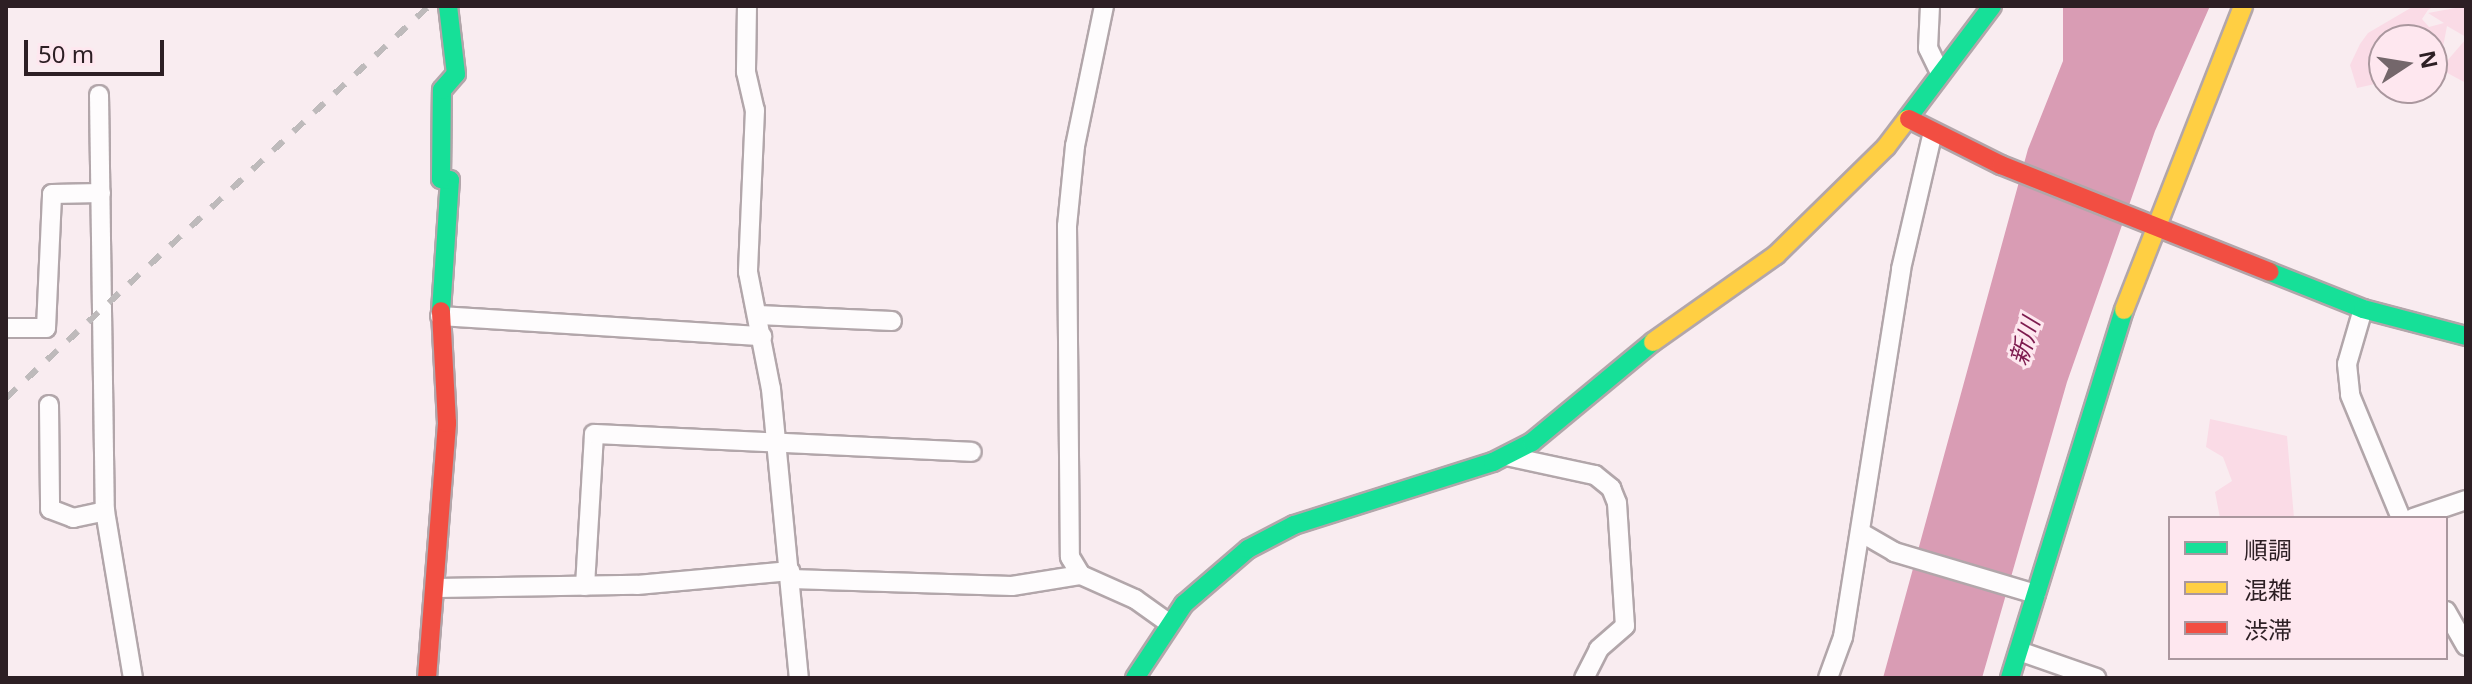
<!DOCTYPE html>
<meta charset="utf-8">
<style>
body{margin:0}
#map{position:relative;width:2472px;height:684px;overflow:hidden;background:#f9ecf0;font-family:"Noto Sans","Noto Sans JP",sans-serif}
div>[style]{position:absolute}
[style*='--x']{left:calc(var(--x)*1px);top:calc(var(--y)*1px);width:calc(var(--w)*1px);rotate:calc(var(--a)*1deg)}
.green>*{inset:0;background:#fadbe6}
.water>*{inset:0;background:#d99cb4}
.roads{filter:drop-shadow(2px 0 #b2a6aa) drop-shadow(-2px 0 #b2a6aa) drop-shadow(0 2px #b2a6aa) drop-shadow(0 -2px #b2a6aa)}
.street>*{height:18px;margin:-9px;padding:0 9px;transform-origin:9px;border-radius:9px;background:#fefcfd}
.fast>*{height:18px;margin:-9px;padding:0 9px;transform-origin:9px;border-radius:9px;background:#16e098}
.slow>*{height:18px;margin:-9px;padding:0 9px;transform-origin:9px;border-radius:9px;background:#ffcf43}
.jam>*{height:18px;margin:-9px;padding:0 9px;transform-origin:9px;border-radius:9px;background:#f24e42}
.rail>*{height:6px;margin-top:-3px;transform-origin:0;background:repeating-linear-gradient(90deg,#bebabb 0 14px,transparent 0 28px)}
span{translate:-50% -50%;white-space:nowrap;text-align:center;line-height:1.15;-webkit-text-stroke:6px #fee7ef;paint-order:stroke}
.water-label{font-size:24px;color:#7d1b4e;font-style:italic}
.frame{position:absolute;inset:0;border:8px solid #2d1f24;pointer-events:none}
.legend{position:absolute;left:2168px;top:516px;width:280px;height:144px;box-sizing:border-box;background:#fee7ef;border:2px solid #aa979e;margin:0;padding:10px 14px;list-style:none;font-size:24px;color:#2d1f24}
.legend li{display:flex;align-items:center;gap:16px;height:40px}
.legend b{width:40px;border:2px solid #aa979e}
.north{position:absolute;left:2368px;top:24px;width:80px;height:80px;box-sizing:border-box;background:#fee7ef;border:2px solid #aa979e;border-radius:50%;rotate:78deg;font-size:22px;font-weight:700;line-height:32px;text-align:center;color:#2d1f24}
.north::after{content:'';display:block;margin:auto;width:28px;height:36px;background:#74676b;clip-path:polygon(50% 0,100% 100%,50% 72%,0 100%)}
.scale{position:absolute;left:24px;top:40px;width:140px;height:36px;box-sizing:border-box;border:4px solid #2d1f24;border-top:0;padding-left:10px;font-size:24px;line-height:28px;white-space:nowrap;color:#2d1f24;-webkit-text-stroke:6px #fee7ef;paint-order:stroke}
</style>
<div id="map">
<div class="green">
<i style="clip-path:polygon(2414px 6px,2434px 6px,2428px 10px,2422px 19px,2429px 27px,2444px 23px,2428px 13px,2466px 6px,2466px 37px,2447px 26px,2439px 68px,2432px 70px,2432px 40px,2384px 40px,2384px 82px,2357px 88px,2350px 65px,2360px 44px,2368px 33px)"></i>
<i style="clip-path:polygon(2466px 39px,2466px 83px,2440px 69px)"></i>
<i style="clip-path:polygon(2210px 419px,2287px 436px,2294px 518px,2220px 518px,2215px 492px,2232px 481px,2223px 457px,2206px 447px)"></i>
</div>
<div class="water">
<i style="clip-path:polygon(2063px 6px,2210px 6px,2155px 131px,2067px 382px,1982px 678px,1883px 678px,2028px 149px,2063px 61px)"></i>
</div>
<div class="roads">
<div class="street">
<i style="--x:747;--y:6;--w:66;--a:90.9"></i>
<i style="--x:746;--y:72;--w:39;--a:77"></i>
<i style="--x:755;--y:110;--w:162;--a:92.5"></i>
<i style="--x:748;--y:272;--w:119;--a:78.9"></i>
<i style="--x:771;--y:389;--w:290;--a:84.5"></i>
<i style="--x:1104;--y:6;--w:143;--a:101.7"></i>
<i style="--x:1075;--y:146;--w:80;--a:95.7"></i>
<i style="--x:1067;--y:226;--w:331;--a:89.5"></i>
<i style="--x:1070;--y:557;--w:21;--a:59"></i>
<i style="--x:1081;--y:575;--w:59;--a:24"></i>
<i style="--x:1135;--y:599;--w:43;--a:35.5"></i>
<i style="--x:1930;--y:6;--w:42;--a:92.7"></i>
<i style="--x:1928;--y:48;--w:25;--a:64"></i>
<i style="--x:99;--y:95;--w:416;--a:89.2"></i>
<i style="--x:105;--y:511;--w:169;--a:80.5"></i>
<i style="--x:2363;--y:309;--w:57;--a:106.2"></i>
<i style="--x:2347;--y:364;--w:31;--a:84"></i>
<i style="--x:2350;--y:395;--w:133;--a:67.5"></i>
<i style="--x:758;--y:315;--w:134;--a:2.6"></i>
<i style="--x:440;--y:316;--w:323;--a:3.6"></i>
<i style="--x:6;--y:328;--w:40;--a:0"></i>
<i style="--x:46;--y:328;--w:134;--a:-87.4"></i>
<i style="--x:52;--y:194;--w:49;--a:-1.2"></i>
<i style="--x:49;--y:405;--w:104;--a:89.4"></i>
<i style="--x:50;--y:509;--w:25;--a:21"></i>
<i style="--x:73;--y:518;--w:33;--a:-12"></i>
<i style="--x:1506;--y:456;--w:91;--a:12.1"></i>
<i style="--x:1595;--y:475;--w:21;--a:39"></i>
<i style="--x:1611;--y:488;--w:16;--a:68"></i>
<i style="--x:1617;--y:503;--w:123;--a:86.3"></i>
<i style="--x:1625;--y:626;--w:35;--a:139"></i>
<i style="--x:1599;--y:649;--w:33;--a:117"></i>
<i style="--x:2413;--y:518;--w:56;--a:-18.8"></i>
<i style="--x:1860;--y:532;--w:39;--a:30"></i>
<i style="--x:1894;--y:552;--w:148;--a:16.5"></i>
<i style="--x:791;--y:579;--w:221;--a:1.8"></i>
<i style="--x:1012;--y:586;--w:70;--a:-9.1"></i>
<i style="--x:585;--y:586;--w:152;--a:-86.6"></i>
<i style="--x:594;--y:434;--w:378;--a:2.7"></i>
<i style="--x:437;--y:588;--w:200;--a:-0.9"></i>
<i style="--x:637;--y:585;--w:154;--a:-5.2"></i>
<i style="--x:2446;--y:611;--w:40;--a:60.3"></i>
<i style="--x:2019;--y:651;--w:82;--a:19.3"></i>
<i style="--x:1828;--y:678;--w:44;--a:-69.9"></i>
<i style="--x:1843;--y:637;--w:373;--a:-81"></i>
<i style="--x:1901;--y:269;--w:141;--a:-76.9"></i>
</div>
<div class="fast">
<i style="--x:1907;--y:119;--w:141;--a:-53"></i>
<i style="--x:2270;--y:272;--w:100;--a:21.7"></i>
<i style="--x:2363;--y:309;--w:106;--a:14.7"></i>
<i style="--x:441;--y:311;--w:131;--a:-86.1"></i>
<i style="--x:450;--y:180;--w:9;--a:-174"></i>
<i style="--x:441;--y:179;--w:89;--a:-89.4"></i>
<i style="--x:442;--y:90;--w:21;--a:-49"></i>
<i style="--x:456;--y:74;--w:68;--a:-96.7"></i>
<i style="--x:1135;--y:678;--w:89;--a:-56.5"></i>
<i style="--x:1184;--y:604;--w:84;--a:-40.7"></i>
<i style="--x:1248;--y:549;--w:52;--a:-27.6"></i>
<i style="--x:1294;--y:525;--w:209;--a:-17.6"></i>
<i style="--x:1493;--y:462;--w:44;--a:-27.1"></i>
<i style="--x:1532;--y:442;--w:157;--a:-39.6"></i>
<i style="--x:2010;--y:678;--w:385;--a:-72.8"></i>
</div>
<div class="slow">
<i style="--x:2124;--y:310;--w:326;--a:-68.6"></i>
<i style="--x:1653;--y:342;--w:151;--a:-35.3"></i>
<i style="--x:1776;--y:255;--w:154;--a:-44.5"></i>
<i style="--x:1886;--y:147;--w:35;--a:-53"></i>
</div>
<div class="jam">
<i style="--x:1909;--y:119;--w:103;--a:26.6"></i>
<i style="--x:2001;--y:165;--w:289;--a:21.7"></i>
<i style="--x:427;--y:678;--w:256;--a:-85.5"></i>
<i style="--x:447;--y:423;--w:112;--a:-93.1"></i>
</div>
</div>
<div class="rail">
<i style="--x:6;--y:398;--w:577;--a:-42.82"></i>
</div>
<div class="water-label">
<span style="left:2024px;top:341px;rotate:-73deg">新川</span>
</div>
<div class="frame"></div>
<ul class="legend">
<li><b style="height:10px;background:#16e098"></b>順調</li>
<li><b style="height:10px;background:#ffcf43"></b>混雑</li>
<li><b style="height:10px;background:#f24e42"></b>渋滞</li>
</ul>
<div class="north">N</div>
<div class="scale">50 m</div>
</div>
